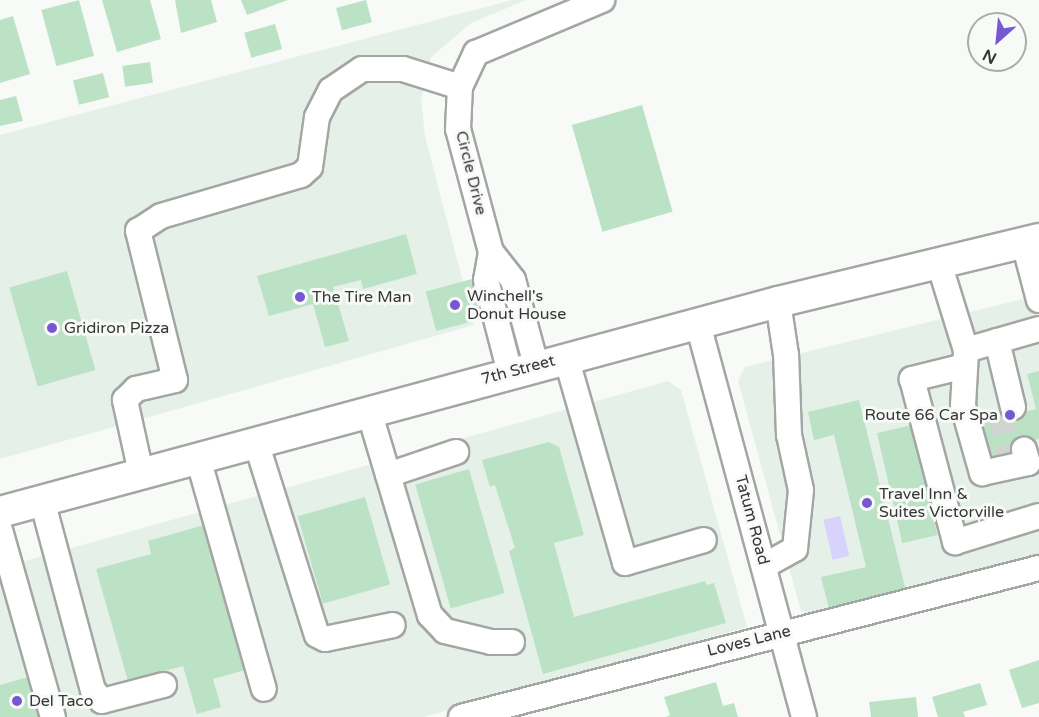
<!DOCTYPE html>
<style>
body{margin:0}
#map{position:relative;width:1039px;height:717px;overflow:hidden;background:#f7faf7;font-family:"Varela Round",sans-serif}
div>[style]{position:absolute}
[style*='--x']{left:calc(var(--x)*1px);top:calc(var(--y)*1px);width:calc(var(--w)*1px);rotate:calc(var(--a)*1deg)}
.built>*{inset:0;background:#e5f0e8}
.water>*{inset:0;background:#d8d3fc;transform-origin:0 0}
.building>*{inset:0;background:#bce2c5;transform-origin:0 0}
.minor-tunnel>*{height:24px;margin-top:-12px;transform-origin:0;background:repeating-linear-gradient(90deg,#d0d3d0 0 24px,transparent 0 36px)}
.roads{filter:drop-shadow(2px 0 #a3a6a3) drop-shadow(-2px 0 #a3a6a3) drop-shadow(0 2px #a3a6a3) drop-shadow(0 -2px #a3a6a3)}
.minor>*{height:24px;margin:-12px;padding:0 12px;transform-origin:12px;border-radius:12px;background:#fff}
.major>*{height:30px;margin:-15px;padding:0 15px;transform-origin:15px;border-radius:15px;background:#fff}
.dots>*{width:16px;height:16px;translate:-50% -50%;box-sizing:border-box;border:3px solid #f7faf7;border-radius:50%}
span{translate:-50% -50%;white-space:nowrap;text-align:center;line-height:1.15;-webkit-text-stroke:6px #f7faf7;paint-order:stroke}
.street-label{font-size:16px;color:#353635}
.poi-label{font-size:16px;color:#353635}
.left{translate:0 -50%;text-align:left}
.right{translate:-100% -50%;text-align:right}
.north{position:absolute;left:967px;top:12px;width:60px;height:60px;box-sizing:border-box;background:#f7faf7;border:2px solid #a9aca9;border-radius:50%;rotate:207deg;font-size:16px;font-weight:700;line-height:24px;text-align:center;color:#353635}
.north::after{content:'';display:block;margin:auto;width:21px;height:27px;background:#7558d2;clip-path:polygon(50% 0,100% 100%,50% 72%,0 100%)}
</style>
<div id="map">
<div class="built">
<i style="clip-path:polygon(512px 0,526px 0,471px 23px,431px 57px,421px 99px,425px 136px,474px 325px,0 459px,0 135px)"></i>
<i style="clip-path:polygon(1039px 295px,1039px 561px,816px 614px,801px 611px,738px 381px,745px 367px)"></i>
<i style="clip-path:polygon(668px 381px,681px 390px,747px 627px,423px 717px,0 717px,0 568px)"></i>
</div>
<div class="water">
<i style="left:840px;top:516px;width:41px;height:17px;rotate:77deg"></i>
</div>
<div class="building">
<i style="left:79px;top:0;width:58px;height:39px;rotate:75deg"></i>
<i style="clip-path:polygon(102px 0,150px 0,161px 39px,117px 52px)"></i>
<i style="clip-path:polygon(175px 0,211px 0,217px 22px,181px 33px)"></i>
<i style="clip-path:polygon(241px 0,288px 0,247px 15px)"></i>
<i style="left:366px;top:0;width:23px;height:31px;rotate:75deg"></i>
<i style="clip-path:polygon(13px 16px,30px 74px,0 83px,0 20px)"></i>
<i style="left:275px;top:24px;width:26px;height:32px;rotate:74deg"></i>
<i style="left:150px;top:62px;width:21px;height:28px;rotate:82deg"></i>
<i style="left:103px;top:73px;width:25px;height:31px;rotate:76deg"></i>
<i style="clip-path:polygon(16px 96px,23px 121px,0 126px,0 100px)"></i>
<i style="left:642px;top:105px;width:111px;height:73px;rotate:74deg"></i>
<i style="clip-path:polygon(406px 234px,417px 274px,363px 289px,361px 280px,333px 287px,349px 341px,325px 347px,313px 304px,269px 316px,257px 276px)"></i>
<i style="left:67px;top:271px;width:103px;height:60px;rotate:74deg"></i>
<i style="left:472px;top:279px;width:41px;height:48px;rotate:75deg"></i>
<i style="clip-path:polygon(1039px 371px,1039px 439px,1025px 442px,1027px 450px,984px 460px,973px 417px,1019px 406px,1020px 413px,1036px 409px,1027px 374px)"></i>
<i style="clip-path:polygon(859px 400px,906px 591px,829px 609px,821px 577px,866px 567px,834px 435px,814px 440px,808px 412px)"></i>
<i style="left:912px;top:425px;width:113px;height:36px;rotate:77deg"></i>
<i style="clip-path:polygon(549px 442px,559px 447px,584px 535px,554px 543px,574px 617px,705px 581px,707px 585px,714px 583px,726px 623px,543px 674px,509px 551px,515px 548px,495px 485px,490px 487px,482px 460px)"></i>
<i style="left:469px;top:469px;width:129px;height:56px;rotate:74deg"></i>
<i style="left:365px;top:497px;width:91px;height:70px;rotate:74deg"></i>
<i style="clip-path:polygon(204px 525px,245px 670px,213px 679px,221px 707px,197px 714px,183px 666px,128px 681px,96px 569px,151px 554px,148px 541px)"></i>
<i style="clip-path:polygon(1039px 660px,1039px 703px,1022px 708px,1009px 670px)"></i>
<i style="clip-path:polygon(28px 677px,40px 717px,0 717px,0 685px)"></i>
<i style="clip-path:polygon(716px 682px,723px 706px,734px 703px,738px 717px,666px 717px,670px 715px,664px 697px)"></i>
<i style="clip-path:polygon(980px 683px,987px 705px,963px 712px,965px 717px,938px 717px,932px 697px)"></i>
<i style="clip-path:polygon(916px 697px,918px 717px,871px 717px,869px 702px)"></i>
</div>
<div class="minor-tunnel">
<i style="--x:999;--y:410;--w:45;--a:78.4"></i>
</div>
<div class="roads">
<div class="minor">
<i style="--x:1024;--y:243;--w:59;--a:75.3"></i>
<i style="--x:491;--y:252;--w:28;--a:100"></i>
<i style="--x:486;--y:280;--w:96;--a:75.5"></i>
<i style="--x:939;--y:263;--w:91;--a:72.8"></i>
<i style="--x:966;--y:350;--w:76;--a:-16"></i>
<i style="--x:698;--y:324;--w:407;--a:74.9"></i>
<i style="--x:997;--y:341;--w:68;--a:76.4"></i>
<i style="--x:966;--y:352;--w:54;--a:93.2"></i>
<i style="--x:963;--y:406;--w:70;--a:74.2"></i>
<i style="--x:982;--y:473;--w:47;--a:-12.3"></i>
<i style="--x:1028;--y:463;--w:14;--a:-107"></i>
<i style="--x:566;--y:357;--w:214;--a:74"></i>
<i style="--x:625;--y:563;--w:82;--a:-16.2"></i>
<i style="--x:536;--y:365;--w:88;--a:-105.1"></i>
<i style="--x:513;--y:280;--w:36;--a:-128"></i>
<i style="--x:491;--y:252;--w:127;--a:-105"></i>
<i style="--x:458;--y:129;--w:42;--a:-87.3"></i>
<i style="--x:460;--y:87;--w:38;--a:-65"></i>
<i style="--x:476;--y:53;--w:137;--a:-22.8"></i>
<i style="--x:965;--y:366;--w:55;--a:166.2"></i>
<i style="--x:912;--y:379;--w:169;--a:75.2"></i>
<i style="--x:955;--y:542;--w:88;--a:-17.2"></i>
<i style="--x:369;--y:411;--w:213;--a:73.4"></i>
<i style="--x:430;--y:615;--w:22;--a:47"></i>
<i style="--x:445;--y:631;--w:47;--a:13.4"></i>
<i style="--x:491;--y:642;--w:21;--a:0"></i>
<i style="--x:256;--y:442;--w:202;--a:72.5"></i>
<i style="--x:317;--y:635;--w:9;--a:27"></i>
<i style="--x:325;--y:639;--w:69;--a:-11.6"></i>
<i style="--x:198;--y:458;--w:240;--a:74.1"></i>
<i style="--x:141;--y:473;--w:75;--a:-102.4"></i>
<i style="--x:125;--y:400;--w:16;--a:-45"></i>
<i style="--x:136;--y:389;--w:40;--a:-13"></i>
<i style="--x:175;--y:380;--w:154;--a:-103.9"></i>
<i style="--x:138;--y:231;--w:27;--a:-33"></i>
<i style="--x:161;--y:216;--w:146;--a:-16.3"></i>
<i style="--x:301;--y:175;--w:12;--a:-42"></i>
<i style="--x:310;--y:167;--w:50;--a:-82"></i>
<i style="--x:317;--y:117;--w:30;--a:-63"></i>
<i style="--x:331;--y:90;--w:37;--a:-34"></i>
<i style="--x:362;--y:69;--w:41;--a:0"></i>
<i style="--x:403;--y:69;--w:60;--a:17.5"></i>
<i style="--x:388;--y:475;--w:72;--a:-18.7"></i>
<i style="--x:42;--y:500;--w:197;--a:75"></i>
<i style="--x:93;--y:690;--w:14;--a:51"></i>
<i style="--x:102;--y:701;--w:64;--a:-14.5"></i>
<i style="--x:0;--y:530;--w:194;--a:74.2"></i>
<i style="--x:764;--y:566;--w:35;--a:-29"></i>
<i style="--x:795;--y:549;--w:59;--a:-84.2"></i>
<i style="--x:801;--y:490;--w:56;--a:-102.3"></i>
<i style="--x:789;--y:435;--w:80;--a:-92.1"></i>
<i style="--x:786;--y:355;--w:54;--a:-98.6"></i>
<i style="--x:461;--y:717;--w:597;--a:-14.46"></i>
</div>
<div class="major">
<i style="--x:0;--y:512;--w:806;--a:-15.11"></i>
<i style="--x:778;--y:302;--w:268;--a:-13.6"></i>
</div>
</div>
<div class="dots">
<i style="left:300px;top:297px;background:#7558d2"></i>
<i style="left:455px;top:305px;background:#7558d2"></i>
<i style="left:52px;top:328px;background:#7558d2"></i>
<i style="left:1010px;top:415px;background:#7558d2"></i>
<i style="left:867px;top:503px;background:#7558d2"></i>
<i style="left:17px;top:701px;background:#7558d2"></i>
</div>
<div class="street-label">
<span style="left:471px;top:173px;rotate:76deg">Circle Drive</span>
<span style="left:518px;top:370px;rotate:-15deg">7th Street</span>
<span style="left:752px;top:520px;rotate:75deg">Tatum Road</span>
<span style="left:749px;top:641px;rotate:-14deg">Loves Lane</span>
</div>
<div class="poi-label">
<span class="left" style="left:467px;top:305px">Winchell's<br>Donut House</span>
<span class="left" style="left:312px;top:297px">The Tire Man</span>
<span class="left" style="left:64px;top:328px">Gridiron Pizza</span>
<span class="right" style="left:998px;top:415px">Route 66 Car Spa</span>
<span class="left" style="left:879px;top:503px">Travel Inn &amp;<br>Suites Victorville</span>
<span class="left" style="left:29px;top:701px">Del Taco</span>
</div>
<div class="north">N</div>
</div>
